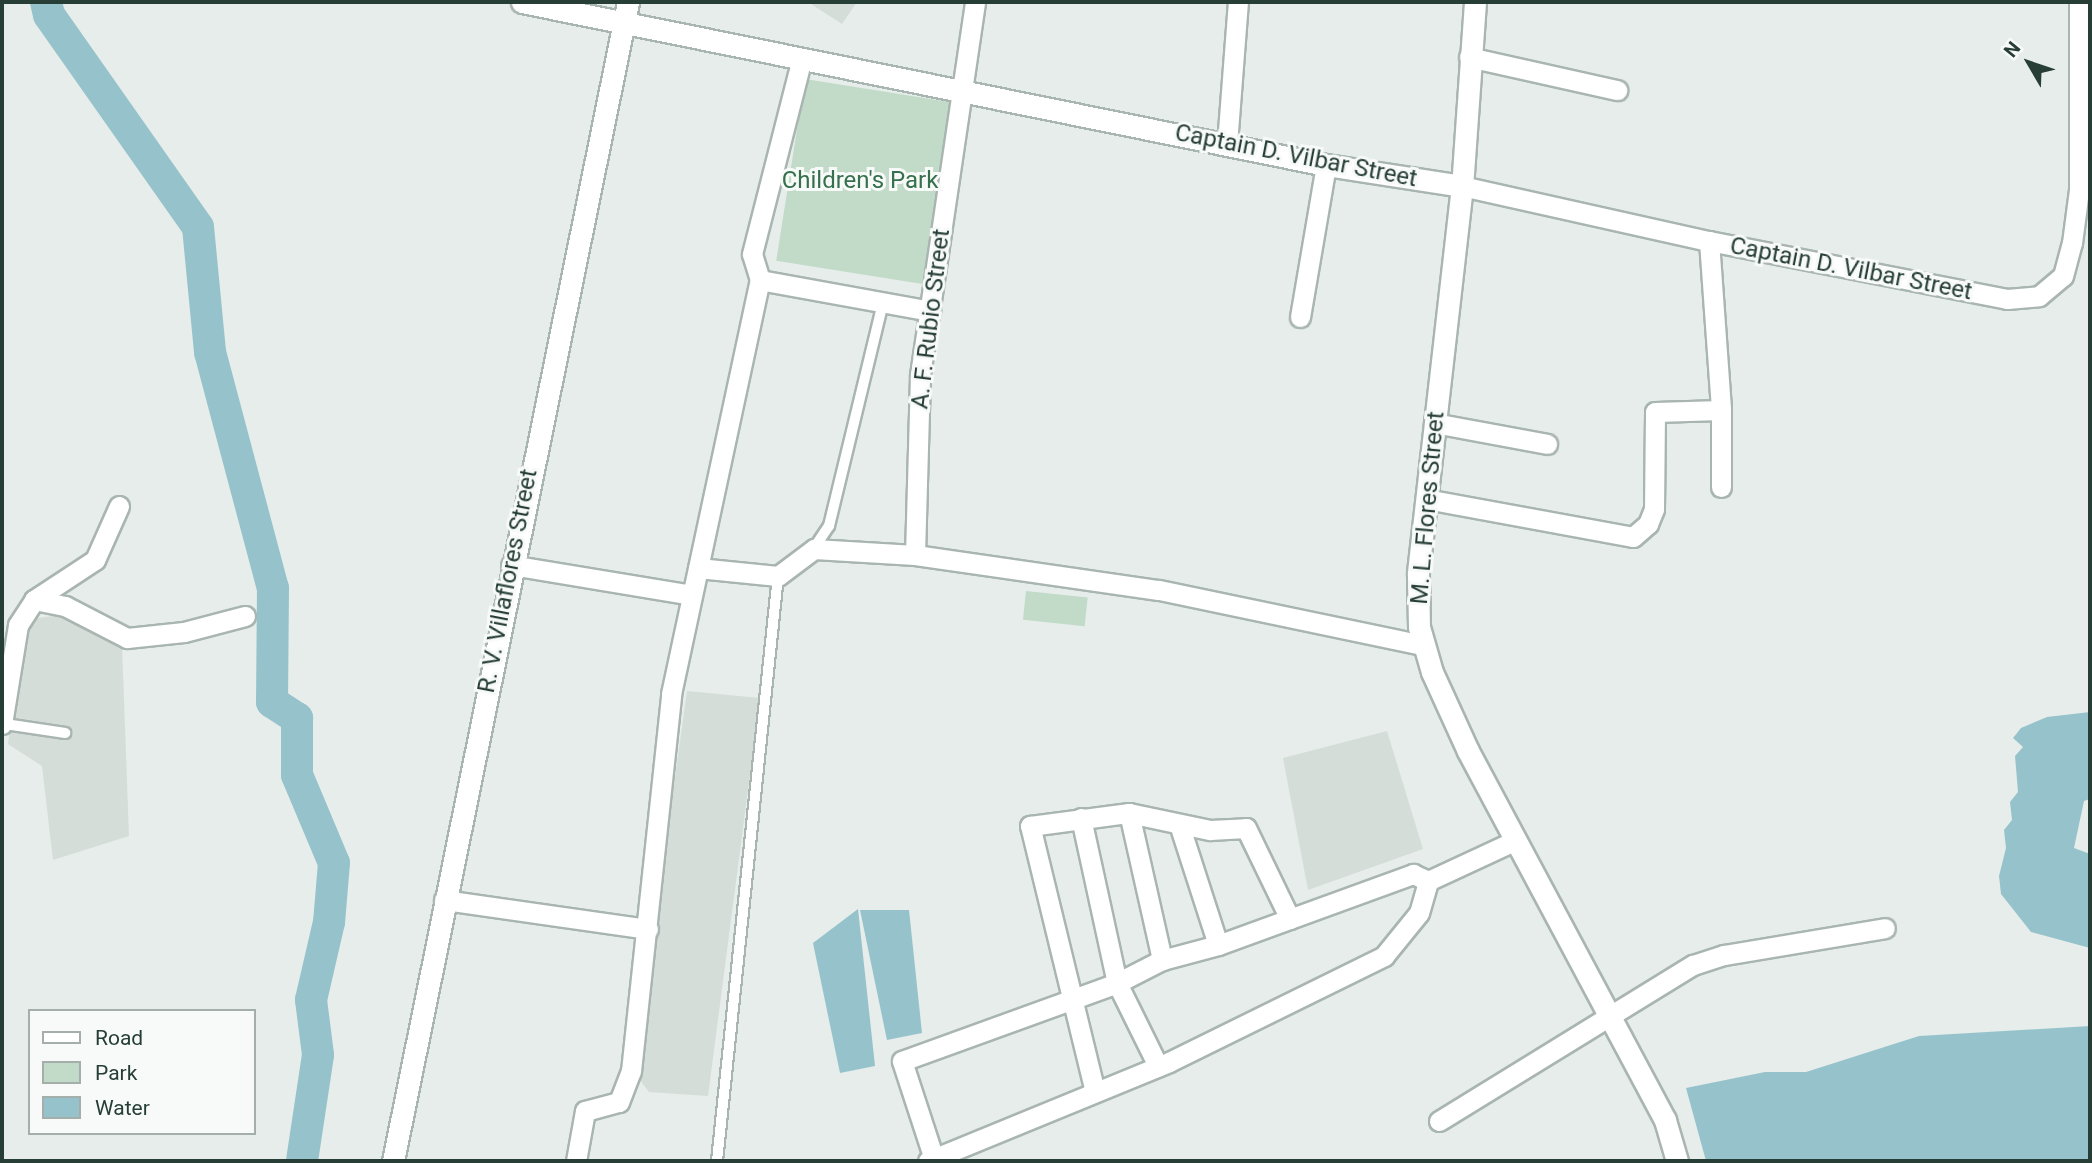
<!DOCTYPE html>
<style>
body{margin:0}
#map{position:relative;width:2092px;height:1163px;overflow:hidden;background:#e6edea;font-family:Roboto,sans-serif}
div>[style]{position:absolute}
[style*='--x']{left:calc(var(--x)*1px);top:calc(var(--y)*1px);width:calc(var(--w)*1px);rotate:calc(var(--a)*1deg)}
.built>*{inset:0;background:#d5ddd9}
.green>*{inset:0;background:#c2dbc9;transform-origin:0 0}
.water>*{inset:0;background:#96c3cb}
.river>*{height:32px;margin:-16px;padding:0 16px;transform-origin:16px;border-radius:16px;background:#96c3cb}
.roads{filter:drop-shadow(2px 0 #a9b5b1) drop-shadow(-2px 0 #a9b5b1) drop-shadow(0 2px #a9b5b1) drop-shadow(0 -2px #a9b5b1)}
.service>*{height:10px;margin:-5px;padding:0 5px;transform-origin:5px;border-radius:5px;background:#fff}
.minor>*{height:19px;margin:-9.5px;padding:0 9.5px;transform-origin:9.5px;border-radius:9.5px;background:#fff}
.tertiary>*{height:21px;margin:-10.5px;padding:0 10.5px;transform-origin:10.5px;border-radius:10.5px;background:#fff}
.secondary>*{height:21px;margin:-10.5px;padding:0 10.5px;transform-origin:10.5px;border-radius:10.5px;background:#fff}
span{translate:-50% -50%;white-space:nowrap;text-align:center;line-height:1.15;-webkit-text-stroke:6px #f7faf8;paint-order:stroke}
.street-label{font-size:24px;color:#273e37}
.park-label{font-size:24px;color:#36704c}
.frame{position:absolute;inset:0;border:4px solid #273e37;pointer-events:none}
.legend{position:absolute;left:28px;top:1009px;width:228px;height:126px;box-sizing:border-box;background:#f7faf8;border:2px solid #a4afab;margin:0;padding:9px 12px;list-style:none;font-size:21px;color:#273e37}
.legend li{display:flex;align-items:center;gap:14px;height:35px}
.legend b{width:35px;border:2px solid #a4afab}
.north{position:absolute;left:1994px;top:28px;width:70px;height:70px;-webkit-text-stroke:5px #f7faf8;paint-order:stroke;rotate:309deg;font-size:19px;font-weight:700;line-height:28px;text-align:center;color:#273e37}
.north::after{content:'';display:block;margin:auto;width:24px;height:32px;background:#273e37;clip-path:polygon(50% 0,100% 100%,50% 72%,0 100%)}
</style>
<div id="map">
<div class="built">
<i style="clip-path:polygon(808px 2px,857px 2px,842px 24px)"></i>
<i style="clip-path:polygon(66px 614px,122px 646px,129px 836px,53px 860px,42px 766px,8px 744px,21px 648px,32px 619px)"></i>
<i style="clip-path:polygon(687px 691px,760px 698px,708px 1096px,649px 1092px,634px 1072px)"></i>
<i style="clip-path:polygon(1387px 731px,1423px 849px,1308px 890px,1283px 758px)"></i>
</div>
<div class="green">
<i style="left:805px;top:79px;width:148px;height:184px;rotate:9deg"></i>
<i style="left:1026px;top:591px;width:62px;height:29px;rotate:6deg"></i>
</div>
<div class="water">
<i style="clip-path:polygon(2090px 712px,2090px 799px,2084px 801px,2074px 848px,2090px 854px,2090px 948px,2031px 932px,2001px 894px,1999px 876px,2006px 848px,2004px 830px,2012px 820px,2010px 802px,2018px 792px,2015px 756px,2023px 747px,2013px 738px,2021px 728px,2047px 717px)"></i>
<i style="clip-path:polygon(858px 909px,875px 1066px,840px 1073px,813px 943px)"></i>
<i style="clip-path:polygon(860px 910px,909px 910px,922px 1033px,887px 1040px)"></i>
<i style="clip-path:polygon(2090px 1026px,2090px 1161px,1706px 1161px,1686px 1088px,1765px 1072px,1806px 1072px,1919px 1036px)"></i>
</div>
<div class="river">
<i style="--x:46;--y:2;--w:13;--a:77"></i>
<i style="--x:49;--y:15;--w:259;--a:54.9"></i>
<i style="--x:198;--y:227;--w:126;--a:84.5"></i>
<i style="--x:210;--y:352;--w:244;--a:75.1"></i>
<i style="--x:273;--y:588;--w:114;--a:90.5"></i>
<i style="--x:272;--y:702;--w:30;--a:33"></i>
<i style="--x:297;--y:718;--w:57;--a:90"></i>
<i style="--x:297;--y:775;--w:95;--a:67.2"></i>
<i style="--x:334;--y:863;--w:59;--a:94.8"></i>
<i style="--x:329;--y:922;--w:80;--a:103"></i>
<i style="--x:311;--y:1000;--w:55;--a:82.7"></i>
<i style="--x:318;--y:1055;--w:107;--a:98.6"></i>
</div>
<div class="roads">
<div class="service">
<i style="--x:814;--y:548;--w:27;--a:-56"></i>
<i style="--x:829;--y:526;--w:229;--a:-76.4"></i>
<i style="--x:5;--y:724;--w:61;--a:8.5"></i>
<i style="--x:717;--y:1161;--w:588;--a:-84.05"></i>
</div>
<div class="minor">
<i style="--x:1469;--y:57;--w:152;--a:12.6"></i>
<i style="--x:1227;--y:144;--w:142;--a:-85.6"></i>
<i style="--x:1462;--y:186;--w:253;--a:12.6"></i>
<i style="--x:1709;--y:241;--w:304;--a:11"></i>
<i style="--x:2007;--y:299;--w:32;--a:-5"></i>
<i style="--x:2039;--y:296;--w:31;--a:-40"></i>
<i style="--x:2063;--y:276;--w:34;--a:-75"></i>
<i style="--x:2072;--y:243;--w:53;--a:-82.5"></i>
<i style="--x:2079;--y:190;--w:188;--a:-90"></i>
<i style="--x:1709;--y:241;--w:169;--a:85.9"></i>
<i style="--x:1721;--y:410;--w:77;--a:90"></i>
<i style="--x:760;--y:280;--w:173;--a:10.3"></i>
<i style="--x:1300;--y:317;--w:154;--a:-80.3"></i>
<i style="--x:1434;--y:423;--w:115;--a:10.5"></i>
<i style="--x:1426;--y:499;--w:210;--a:10.4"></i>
<i style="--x:1633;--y:537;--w:20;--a:-41"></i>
<i style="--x:1648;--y:524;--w:16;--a:-68"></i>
<i style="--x:1654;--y:509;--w:97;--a:-89.4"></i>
<i style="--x:1655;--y:412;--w:66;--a:-1.7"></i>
<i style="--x:915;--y:555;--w:180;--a:-88.4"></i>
<i style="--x:920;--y:375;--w:377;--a:-81.6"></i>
<i style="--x:511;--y:565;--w:183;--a:9.4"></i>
<i style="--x:698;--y:568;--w:80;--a:5.7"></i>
<i style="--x:778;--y:576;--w:45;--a:-36.9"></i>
<i style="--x:814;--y:549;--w:101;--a:3.4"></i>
<i style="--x:915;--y:555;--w:246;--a:8.2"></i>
<i style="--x:1159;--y:590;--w:270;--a:11.8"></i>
<i style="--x:34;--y:600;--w:73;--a:-33.3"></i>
<i style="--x:95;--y:560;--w:59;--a:-66"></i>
<i style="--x:2;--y:724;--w:100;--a:-80.8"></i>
<i style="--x:18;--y:625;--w:30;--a:-57"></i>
<i style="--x:34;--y:600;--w:32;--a:11"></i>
<i style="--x:65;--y:606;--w:70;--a:27.3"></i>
<i style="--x:127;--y:638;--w:57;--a:-6"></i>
<i style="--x:184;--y:632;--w:63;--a:-14.7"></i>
<i style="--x:1129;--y:813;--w:151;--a:77.3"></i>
<i style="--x:1081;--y:818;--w:169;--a:77.7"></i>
<i style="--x:1117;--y:983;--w:93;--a:63.7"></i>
<i style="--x:1179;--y:824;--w:127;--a:72.1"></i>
<i style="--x:444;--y:900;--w:206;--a:8.1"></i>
<i style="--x:1095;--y:1092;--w:274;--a:-103.7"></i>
<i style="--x:1030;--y:826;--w:100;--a:-7.5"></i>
<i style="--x:1129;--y:813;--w:83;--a:11.9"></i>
<i style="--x:1210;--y:830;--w:36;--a:-3"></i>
<i style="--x:1246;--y:828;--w:101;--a:64.2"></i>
<i style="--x:1439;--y:1121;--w:298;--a:-31.6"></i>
<i style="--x:1693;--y:965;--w:33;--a:-18"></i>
<i style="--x:1724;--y:955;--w:163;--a:-9.5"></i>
<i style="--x:934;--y:1159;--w:103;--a:-108.1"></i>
<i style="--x:902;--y:1061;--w:229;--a:-19.9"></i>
<i style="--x:1117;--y:983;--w:51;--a:-27.1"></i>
<i style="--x:1162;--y:960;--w:58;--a:-15"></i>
<i style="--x:1218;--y:945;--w:208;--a:-20"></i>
<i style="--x:1413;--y:874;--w:17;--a:25"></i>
<i style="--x:576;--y:1161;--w:51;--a:-79.8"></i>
<i style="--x:585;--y:1111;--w:35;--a:-15"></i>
<i style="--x:619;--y:1102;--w:33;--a:-69"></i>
<i style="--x:631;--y:1071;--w:379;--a:-83.9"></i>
<i style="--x:671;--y:694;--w:423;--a:-77.9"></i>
<i style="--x:760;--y:280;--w:27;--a:-107"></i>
<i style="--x:752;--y:254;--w:202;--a:-75.7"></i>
<i style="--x:928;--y:1161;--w:261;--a:-22.3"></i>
<i style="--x:1169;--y:1062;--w:240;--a:-26.2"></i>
<i style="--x:1384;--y:956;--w:55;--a:-50.9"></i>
<i style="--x:1419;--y:913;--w:33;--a:-74"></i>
<i style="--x:1428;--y:881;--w:95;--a:-24.9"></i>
</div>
<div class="tertiary">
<i style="--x:522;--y:2;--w:820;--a:11.46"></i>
<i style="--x:1326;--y:165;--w:138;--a:8.8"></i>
<i style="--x:1475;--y:2;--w:184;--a:94"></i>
<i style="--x:1462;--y:186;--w:391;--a:96.5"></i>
<i style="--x:1418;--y:575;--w:52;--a:88.9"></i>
<i style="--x:1419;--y:627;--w:47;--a:73.9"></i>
<i style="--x:1432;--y:672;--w:87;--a:65.5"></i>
<i style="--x:1468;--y:751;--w:418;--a:61.9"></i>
<i style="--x:1665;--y:1120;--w:43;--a:73.7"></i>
</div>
<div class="secondary">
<i style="--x:393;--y:1161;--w:1183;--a:-78.54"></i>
</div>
</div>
<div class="street-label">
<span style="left:1296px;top:156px;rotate:11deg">Captain D. Vilbar Street</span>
<span style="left:1851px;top:269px;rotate:11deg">Captain D. Vilbar Street</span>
<span style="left:931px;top:319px;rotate:-83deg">A. F. Rubio Street</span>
<span style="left:1428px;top:508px;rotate:-85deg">M. L. Flores Street</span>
<span style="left:508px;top:581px;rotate:-79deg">R. V. Villaflores Street</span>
</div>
<div class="park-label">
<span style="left:860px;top:181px">Children's Park</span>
</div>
<div class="frame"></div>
<ul class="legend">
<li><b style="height:9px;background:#fff"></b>Road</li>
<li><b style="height:19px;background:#c2dbc9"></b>Park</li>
<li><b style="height:19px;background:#96c3cb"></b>Water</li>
</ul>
<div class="north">N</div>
</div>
